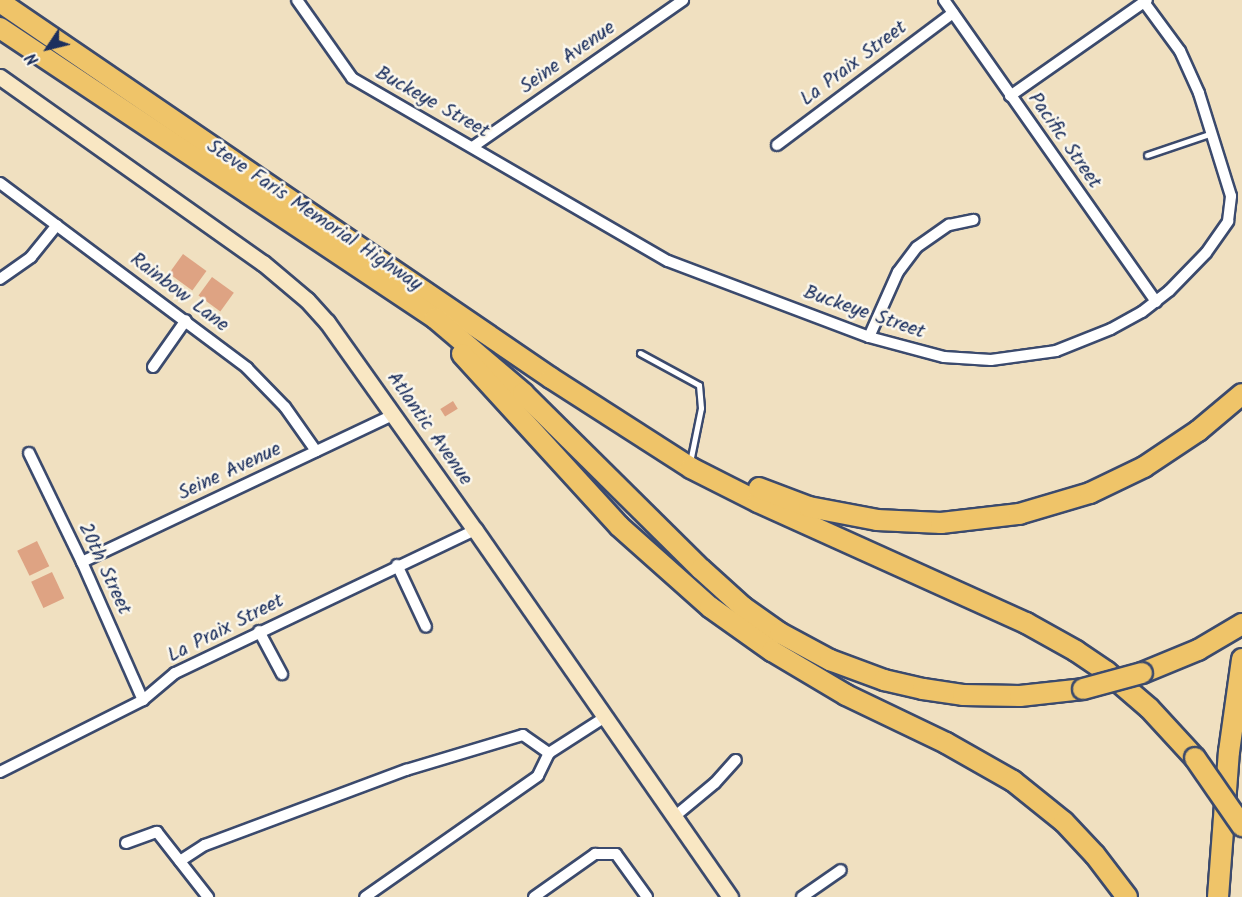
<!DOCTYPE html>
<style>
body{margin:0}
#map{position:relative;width:1242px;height:897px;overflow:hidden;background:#f0e0c0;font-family:Kalam,sans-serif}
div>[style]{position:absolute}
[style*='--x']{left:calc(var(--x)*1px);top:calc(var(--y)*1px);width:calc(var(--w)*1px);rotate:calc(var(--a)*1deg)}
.building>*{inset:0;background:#dea383;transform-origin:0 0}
.roads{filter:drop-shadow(2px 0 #3b4a6d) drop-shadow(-2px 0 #3b4a6d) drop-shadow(0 2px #3b4a6d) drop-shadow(0 -2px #3b4a6d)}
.lane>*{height:5px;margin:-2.5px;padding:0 2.5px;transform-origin:2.5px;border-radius:2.5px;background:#fff}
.street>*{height:10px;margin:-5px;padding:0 5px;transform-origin:5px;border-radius:5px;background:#fff}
.secondary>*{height:15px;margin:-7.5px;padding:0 7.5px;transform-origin:7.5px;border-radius:7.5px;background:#f9e7c3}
.highway>*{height:20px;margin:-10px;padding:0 10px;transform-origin:10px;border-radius:10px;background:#efc469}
.bridges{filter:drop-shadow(2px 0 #3b4a6d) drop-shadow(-2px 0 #3b4a6d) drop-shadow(0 2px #3b4a6d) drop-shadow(0 -2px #3b4a6d)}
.highway-bridge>*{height:20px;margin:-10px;padding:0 10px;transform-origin:10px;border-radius:10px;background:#efc469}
span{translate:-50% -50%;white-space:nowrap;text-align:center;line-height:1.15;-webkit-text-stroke:5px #fbf7ec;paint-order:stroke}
.street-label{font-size:20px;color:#1b2f5e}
.north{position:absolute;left:18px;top:18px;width:60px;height:60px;-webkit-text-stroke:4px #fbf7ec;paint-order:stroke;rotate:235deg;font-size:16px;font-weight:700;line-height:24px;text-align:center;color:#1b2f5e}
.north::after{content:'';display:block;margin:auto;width:21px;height:27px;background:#1b2f5e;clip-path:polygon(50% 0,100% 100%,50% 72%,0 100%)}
</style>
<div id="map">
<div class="building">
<i style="left:183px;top:254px;width:29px;height:24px;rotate:36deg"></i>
<i style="left:212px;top:277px;width:27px;height:23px;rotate:36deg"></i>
<i style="left:453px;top:401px;width:9px;height:15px;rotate:58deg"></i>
<i style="left:37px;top:541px;width:28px;height:22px;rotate:64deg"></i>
<i style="left:52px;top:572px;width:29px;height:23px;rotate:65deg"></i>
</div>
<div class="roads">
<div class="lane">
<i style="--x:1147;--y:155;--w:69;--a:-18.7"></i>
<i style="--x:640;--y:353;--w:67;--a:28.5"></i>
<i style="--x:699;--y:385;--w:23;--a:85"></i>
<i style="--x:701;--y:408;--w:55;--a:101.5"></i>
</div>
<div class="street">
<i style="--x:297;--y:0;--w:95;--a:54.8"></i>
<i style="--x:352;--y:78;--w:365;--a:30.1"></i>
<i style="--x:668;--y:261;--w:215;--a:20.7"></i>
<i style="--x:869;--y:337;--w:78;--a:14.9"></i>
<i style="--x:944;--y:357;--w:47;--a:3.7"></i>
<i style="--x:991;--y:360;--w:66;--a:-7.9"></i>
<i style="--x:1056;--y:351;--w:59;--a:-21.8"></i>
<i style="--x:1111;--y:329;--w:35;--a:-29"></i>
<i style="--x:1142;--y:312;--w:34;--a:-38"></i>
<i style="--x:1169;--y:291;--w:53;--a:-45.8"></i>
<i style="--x:1206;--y:253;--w:39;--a:-55"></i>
<i style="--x:1228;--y:221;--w:25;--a:-83"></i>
<i style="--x:1231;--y:196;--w:108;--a:-107.3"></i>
<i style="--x:1199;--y:93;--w:46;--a:-114.3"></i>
<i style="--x:1180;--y:51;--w:61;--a:-126.3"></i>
<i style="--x:944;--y:0;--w:369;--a:54.9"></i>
<i style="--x:1010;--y:96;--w:167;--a:-35"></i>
<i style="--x:777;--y:145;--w:220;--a:-36.9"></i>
<i style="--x:474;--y:146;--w:255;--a:-34.9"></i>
<i style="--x:0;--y:183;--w:309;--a:36.8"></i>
<i style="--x:247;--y:368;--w:54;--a:45.7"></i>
<i style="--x:285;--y:407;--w:54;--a:54.8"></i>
<i style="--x:0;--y:279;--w:38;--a:-35"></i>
<i style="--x:31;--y:257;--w:41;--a:-50.9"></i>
<i style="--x:869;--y:337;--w:71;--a:-66"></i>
<i style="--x:898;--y:272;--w:31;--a:-53"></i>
<i style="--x:917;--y:247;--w:39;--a:-35"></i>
<i style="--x:949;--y:225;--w:25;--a:-12"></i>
<i style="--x:153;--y:367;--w:57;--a:-54.9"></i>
<i style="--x:29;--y:453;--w:121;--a:64.1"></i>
<i style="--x:82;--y:562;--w:151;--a:66.2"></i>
<i style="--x:82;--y:562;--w:344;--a:-25.3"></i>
<i style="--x:397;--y:565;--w:68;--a:64.9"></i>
<i style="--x:259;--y:631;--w:49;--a:61.9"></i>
<i style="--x:549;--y:753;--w:67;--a:-32.7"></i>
<i style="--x:0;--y:772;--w:160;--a:-26.7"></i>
<i style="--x:143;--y:700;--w:42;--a:-40.2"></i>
<i style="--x:175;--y:673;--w:332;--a:-25.5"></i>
<i style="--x:674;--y:817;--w:53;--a:-39.7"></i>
<i style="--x:715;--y:783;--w:31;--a:-48"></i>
<i style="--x:126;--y:843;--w:33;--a:-20"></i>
<i style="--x:157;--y:832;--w:83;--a:51.9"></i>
<i style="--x:180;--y:861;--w:30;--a:-33"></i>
<i style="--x:205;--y:845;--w:215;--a:-20.5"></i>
<i style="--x:406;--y:770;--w:122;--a:-16.7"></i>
<i style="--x:523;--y:735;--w:32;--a:35"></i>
<i style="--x:549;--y:753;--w:25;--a:116"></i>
<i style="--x:538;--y:776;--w:211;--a:145"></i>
<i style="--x:534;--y:897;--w:75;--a:-35.2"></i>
<i style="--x:595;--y:854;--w:21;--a:0"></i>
<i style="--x:616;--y:854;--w:53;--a:54.2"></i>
<i style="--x:802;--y:897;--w:47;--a:-34.7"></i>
</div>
<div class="secondary">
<i style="--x:0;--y:77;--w:322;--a:35.3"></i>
<i style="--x:263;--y:263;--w:57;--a:40.1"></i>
<i style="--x:307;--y:300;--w:30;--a:48"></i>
<i style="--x:327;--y:322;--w:255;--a:54.6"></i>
<i style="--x:475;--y:530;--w:447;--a:55.2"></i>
</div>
<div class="highway">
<i style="--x:0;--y:2;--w:667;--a:34.31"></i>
<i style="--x:551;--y:378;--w:166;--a:32.7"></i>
<i style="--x:691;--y:468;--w:75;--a:26.9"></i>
<i style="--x:758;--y:502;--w:294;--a:24.3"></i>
<i style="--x:1026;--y:623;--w:57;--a:29.2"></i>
<i style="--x:1076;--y:651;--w:37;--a:34"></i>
<i style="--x:1107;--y:672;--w:55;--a:40.6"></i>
<i style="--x:1149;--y:708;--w:68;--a:47.4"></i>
<i style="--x:0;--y:28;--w:523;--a:33.69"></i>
<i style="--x:435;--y:318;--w:116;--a:40.4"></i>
<i style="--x:523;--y:393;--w:250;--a:44.7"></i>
<i style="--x:701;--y:569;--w:57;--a:42.1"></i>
<i style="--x:743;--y:607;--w:45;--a:35.1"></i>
<i style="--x:780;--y:633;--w:57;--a:28.4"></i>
<i style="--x:830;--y:660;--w:58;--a:20.3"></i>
<i style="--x:884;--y:680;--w:40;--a:13"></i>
<i style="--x:923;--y:689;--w:40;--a:8.5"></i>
<i style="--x:963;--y:695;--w:57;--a:1"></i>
<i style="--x:1020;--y:696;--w:63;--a:-6.3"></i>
<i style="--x:462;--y:354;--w:233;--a:47.6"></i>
<i style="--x:619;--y:526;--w:122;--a:41.7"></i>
<i style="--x:710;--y:607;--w:76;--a:35.4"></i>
<i style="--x:772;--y:651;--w:86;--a:30.7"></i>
<i style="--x:846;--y:695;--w:111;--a:25.6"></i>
<i style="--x:946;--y:743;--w:77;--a:29.6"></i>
<i style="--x:1013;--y:781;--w:65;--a:38.8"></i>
<i style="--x:1064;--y:822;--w:45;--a:46.8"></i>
<i style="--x:1095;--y:855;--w:53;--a:52.7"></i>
<i style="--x:759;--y:488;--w:53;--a:20.8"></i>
<i style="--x:809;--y:507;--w:69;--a:10.8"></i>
<i style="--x:877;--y:520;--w:64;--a:2.7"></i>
<i style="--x:941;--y:523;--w:79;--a:-6.6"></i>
<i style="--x:1019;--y:514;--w:74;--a:-16.5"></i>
<i style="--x:1090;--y:493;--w:60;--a:-25.7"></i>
<i style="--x:1144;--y:467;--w:65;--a:-33.7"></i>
<i style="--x:1198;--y:431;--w:57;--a:-40.1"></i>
<i style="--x:1142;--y:673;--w:61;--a:-22.3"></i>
<i style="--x:1198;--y:650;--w:51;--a:-30.6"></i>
<i style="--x:1218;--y:897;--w:145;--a:-85.7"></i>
<i style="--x:1229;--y:752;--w:94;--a:-82"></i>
</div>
</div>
<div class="bridges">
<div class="highway-bridge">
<i style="--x:1083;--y:689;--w:61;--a:-15.2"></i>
<i style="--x:1195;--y:758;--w:83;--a:55.3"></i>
</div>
</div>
<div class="street-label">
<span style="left:568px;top:58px;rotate:-35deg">Seine Avenue</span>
<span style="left:854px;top:64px;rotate:-37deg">La Praix Street</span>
<span style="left:432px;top:103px;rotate:29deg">Buckeye Street</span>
<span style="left:1064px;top:141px;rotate:55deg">Pacific Street</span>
<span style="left:314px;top:216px;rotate:34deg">Steve Faris Memorial Highway</span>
<span style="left:179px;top:293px;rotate:37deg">Rainbow Lane</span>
<span style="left:864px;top:313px;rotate:19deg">Buckeye Street</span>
<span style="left:429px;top:429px;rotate:55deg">Atlantic Avenue</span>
<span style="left:230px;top:472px;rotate:-25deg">Seine Avenue</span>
<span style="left:104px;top:569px;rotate:65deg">20th Street</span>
<span style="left:226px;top:629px;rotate:-27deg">La Praix Street</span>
</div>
<div class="north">N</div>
</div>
